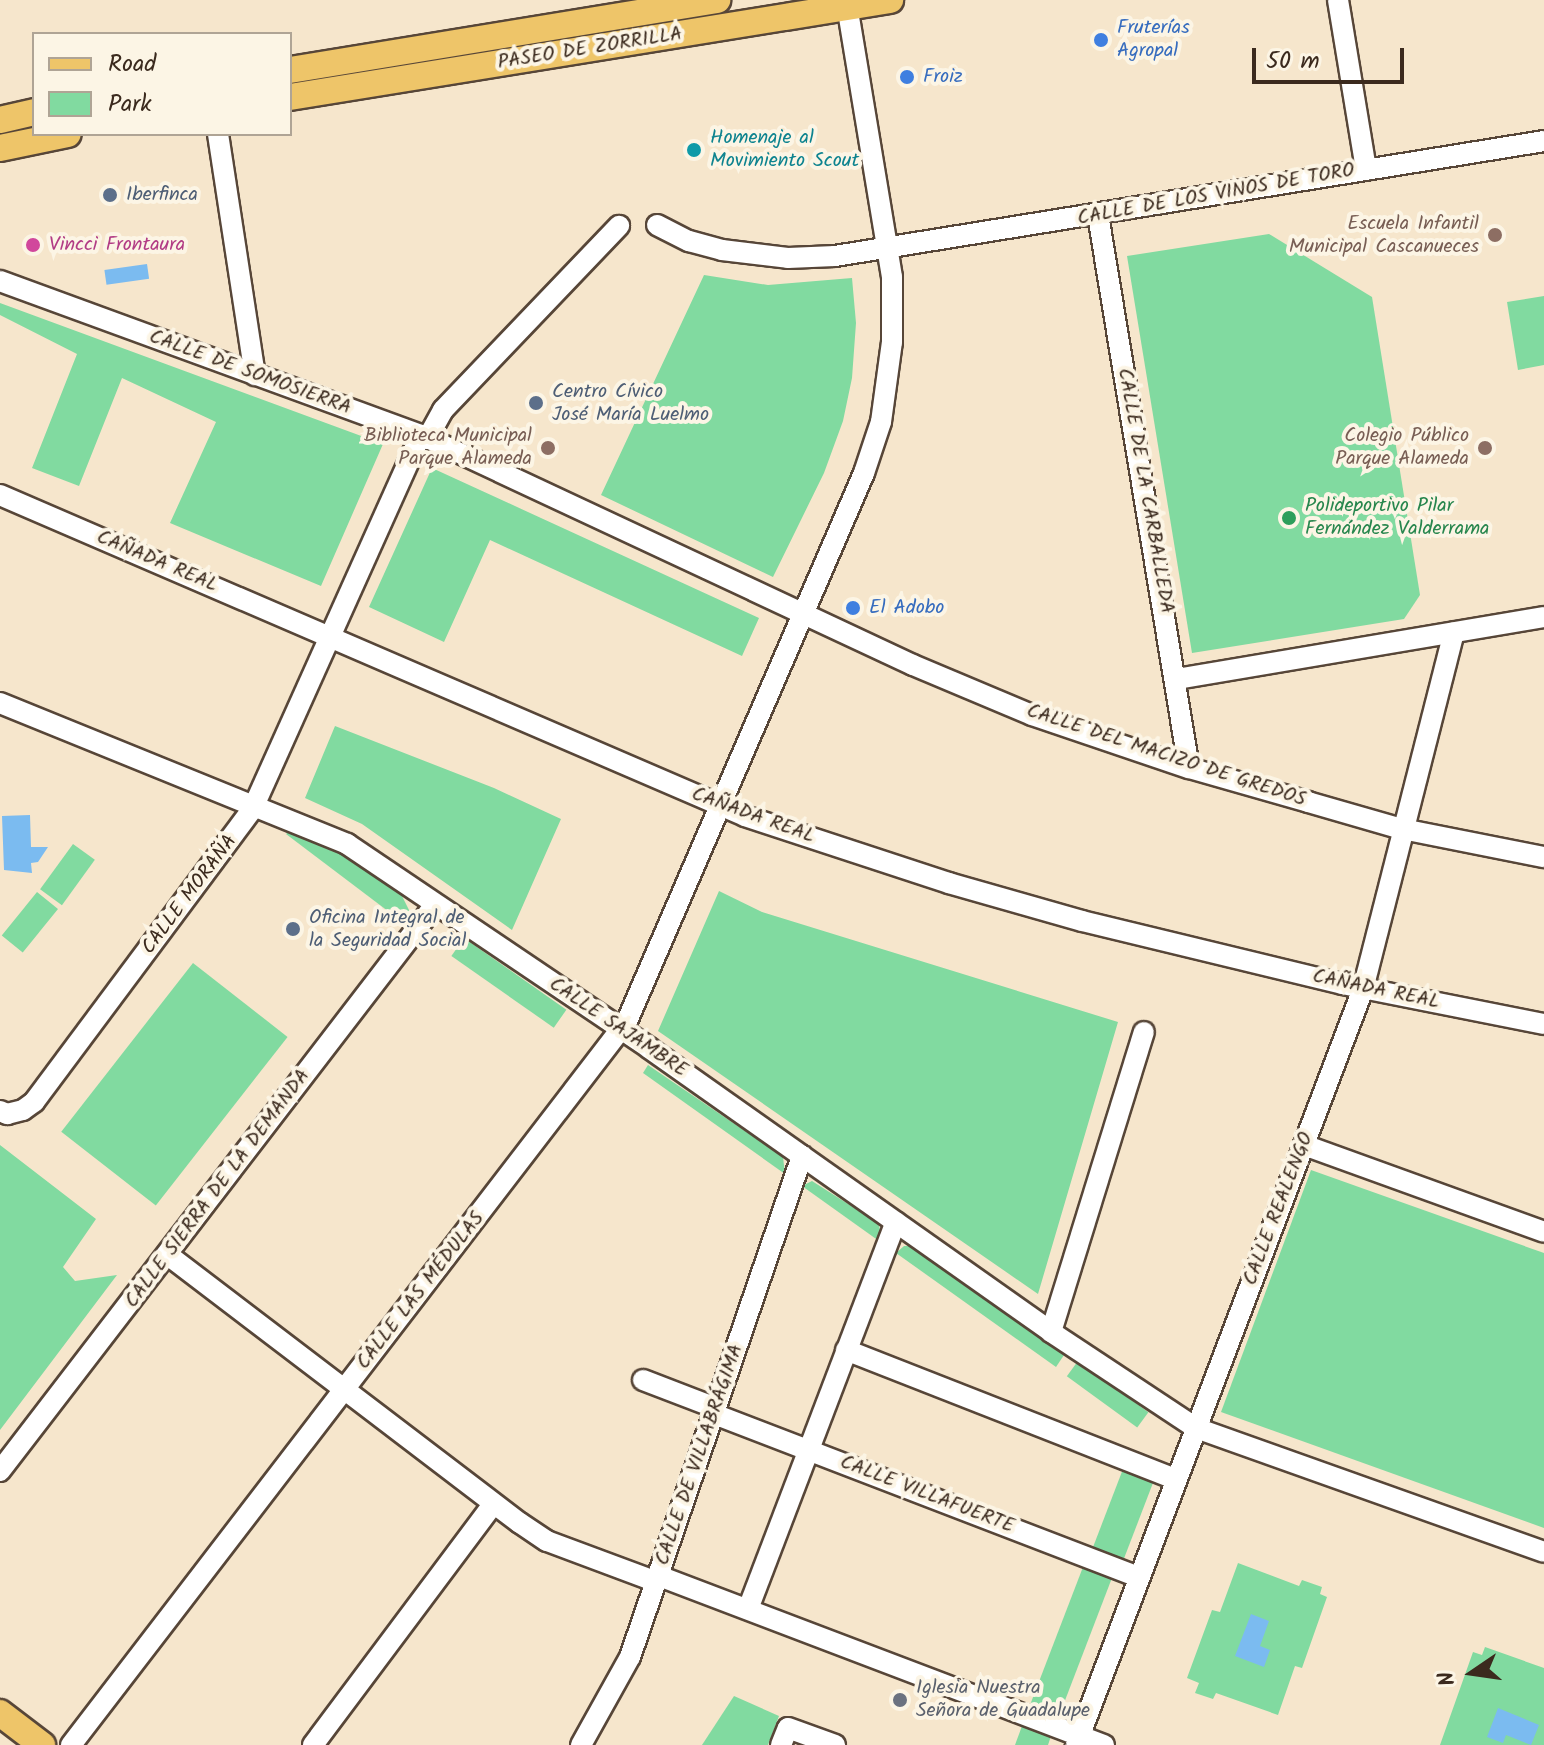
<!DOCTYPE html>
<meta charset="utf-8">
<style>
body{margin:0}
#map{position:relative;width:1544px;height:1745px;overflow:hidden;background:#f6e6cc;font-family:Kalam,sans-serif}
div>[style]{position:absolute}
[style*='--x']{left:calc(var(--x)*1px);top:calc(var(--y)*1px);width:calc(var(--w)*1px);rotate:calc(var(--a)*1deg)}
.green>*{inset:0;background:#81daa0;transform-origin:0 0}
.water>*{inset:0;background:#7bbbf0;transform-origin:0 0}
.roads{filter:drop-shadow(2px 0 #574638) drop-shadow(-2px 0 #574638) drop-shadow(0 2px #574638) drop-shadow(0 -2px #574638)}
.minor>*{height:20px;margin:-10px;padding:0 10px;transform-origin:10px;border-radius:10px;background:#fff}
.major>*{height:26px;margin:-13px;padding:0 13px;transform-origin:13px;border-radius:13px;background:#eec569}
.dots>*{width:22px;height:22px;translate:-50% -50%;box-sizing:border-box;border:4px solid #fcf5e5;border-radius:50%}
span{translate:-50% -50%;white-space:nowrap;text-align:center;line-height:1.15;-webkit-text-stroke:8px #fcf5e5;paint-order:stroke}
.shop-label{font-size:20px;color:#366cbe}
.left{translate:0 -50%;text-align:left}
.street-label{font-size:20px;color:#3b2a1e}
.culture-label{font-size:20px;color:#0d838f}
.service-label{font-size:20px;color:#4e5e75}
.education-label{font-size:20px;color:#785e54}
.right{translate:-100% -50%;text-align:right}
.hotel-label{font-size:20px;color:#b23c85}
.leisure-label{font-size:20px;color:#27864d}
.worship-label{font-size:20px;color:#5b616d}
.legend{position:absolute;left:32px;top:32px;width:260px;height:104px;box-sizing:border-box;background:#fcf5e5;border:2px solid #afa495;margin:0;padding:10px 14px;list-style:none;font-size:24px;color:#3b2a1e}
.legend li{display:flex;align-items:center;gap:16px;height:40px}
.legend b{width:40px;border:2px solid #afa495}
.north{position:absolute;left:1432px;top:1633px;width:80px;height:80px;-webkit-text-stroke:6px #fcf5e5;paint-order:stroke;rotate:257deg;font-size:22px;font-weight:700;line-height:32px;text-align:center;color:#3b2a1e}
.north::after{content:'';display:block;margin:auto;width:28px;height:36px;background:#3b2a1e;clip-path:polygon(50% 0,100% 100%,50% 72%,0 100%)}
.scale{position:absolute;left:1252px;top:48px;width:152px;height:36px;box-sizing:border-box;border:4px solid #3b2a1e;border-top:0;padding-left:10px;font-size:24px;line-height:28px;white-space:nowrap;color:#3b2a1e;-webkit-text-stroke:6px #fcf5e5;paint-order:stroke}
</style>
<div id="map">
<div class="green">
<i style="clip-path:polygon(1269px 234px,1372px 297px,1420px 595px,1404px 619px,1192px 653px,1127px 256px)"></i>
<i style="clip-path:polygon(704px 275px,768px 285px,852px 278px,856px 323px,852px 378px,843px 421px,824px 473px,773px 577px,601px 495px)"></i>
<i style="clip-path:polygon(1544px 296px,1544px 365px,1518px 370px,1507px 302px)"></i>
<i style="clip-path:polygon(0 303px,383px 444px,321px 586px,170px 523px,216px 422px,122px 378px,79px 486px,32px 468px,77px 354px,0 315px)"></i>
<i style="clip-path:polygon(432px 468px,759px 618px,742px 656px,490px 540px,444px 642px,369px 607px)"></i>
<i style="clip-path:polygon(335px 726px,494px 788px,561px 819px,512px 930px,362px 824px,305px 798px)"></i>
<i style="clip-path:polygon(291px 830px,335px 851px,401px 894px,409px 910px,405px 924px,286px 834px)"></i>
<i style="left:73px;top:844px;width:27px;height:56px;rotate:36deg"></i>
<i style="clip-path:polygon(719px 891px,762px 912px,1118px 1022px,1038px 1294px,658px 1031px)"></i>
<i style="left:37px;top:892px;width:27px;height:56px;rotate:39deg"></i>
<i style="left:464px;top:938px;width:125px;height:22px;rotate:35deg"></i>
<i style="left:193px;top:963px;width:120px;height:214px;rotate:38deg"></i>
<i style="clip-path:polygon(648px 1065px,783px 1157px,785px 1174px,643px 1073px)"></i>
<i style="clip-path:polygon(0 1145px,96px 1219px,63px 1267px,75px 1281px,117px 1275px,0 1430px)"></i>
<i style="clip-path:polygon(1311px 1170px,1544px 1253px,1544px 1528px,1221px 1412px)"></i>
<i style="clip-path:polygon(812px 1181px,878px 1223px,882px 1236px,879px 1241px,802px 1186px)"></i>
<i style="clip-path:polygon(904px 1246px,913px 1246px,1064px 1355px,1056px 1367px,896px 1253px)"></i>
<i style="left:1078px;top:1361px;width:87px;height:19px;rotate:36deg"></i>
<i style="left:1123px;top:1469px;width:33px;height:87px;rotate:21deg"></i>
<i style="clip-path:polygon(1238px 1563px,1299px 1586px,1302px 1580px,1322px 1587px,1320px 1594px,1327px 1597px,1302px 1668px,1295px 1666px,1278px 1715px,1216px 1693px,1213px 1699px,1195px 1693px,1199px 1683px,1187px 1678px,1212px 1610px,1220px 1612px)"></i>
<i style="left:1083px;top:1567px;width:31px;height:150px;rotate:21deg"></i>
<i style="clip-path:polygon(1485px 1647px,1544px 1668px,1544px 1745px,1440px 1745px,1473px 1652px,1482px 1655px)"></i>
<i style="clip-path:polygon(734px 1696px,779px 1716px,768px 1745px,702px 1745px)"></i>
<i style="clip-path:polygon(1022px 1726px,1051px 1736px,1048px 1745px,1015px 1745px)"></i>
</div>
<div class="water">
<i style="left:147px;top:264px;width:15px;height:43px;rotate:82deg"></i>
<i style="clip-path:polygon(30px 815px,31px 847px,48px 847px,38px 862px,31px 863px,32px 873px,4px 870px,2px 816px)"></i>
<i style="clip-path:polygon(1251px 1614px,1269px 1621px,1260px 1646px,1270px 1650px,1264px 1667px,1235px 1656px)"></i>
<i style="clip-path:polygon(1498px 1708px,1539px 1725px,1531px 1745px,1506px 1735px,1503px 1743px,1487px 1737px)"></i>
</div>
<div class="roads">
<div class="minor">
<i style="--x:1338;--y:0;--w:172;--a:80.6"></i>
<i style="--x:218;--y:134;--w:244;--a:81.3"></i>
<i style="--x:1098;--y:215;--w:560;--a:80.66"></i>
<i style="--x:657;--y:225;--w:36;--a:27"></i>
<i style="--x:689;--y:241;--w:34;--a:15"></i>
<i style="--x:722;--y:250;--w:66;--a:6.9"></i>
<i style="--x:788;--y:258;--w:47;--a:-2.4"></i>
<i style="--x:835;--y:256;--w:718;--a:-9.21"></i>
<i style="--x:0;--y:281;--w:448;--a:20.1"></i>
<i style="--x:421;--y:435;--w:543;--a:25.06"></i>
<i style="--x:913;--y:665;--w:129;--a:22.8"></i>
<i style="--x:1032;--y:715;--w:166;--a:18.7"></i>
<i style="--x:1189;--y:768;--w:124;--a:15.9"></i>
<i style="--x:1308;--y:802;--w:98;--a:16"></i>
<i style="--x:1402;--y:829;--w:145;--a:11.2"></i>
<i style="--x:427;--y:439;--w:33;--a:-61"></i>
<i style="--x:443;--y:410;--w:255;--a:-46.3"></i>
<i style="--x:0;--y:495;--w:811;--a:23.31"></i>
<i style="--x:745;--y:816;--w:215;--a:18.2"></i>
<i style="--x:949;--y:883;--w:138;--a:15.9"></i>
<i style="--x:1082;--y:921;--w:268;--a:13.6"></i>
<i style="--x:1342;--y:984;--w:206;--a:11.2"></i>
<i style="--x:1177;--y:679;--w:372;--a:-9.6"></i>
<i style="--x:0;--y:703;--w:375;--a:22.1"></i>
<i style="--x:347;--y:844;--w:364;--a:34"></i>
<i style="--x:649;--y:1048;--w:492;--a:35.2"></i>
<i style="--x:1051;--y:1332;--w:174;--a:33.5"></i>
<i style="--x:1196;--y:1428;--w:369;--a:19.6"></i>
<i style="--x:0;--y:1111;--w:8;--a:23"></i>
<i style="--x:7;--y:1114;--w:16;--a:-14"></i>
<i style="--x:23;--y:1110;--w:14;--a:-36"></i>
<i style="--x:34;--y:1102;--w:367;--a:-53.3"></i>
<i style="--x:253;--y:808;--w:409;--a:-65.8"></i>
<i style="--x:1304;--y:1145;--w:255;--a:19.9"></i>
<i style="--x:168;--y:1255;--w:442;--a:37.3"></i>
<i style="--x:520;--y:1523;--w:32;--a:34"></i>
<i style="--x:547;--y:1541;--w:117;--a:20.4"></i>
<i style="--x:1051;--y:1332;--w:314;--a:-72.8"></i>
<i style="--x:846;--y:1350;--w:354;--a:21.4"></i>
<i style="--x:643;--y:1380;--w:78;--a:21"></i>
<i style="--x:714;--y:1414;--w:455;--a:21"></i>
<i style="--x:0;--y:1471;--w:712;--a:-52.47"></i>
<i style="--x:659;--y:1576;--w:476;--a:20.8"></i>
<i style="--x:748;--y:1609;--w:414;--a:-69.1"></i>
<i style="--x:71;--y:1745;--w:913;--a:-52.48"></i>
<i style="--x:627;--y:1021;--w:597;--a:-66.61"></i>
<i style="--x:864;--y:473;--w:54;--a:-71.6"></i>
<i style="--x:881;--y:422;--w:81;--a:-82.2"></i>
<i style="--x:892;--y:342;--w:65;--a:-90"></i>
<i style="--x:892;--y:277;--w:281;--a:-99.4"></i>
<i style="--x:313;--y:1745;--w:301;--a:-53.2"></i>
<i style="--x:581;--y:1745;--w:101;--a:-60.9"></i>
<i style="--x:630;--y:1657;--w:530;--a:-71.05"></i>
<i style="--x:781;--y:1745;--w:18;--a:-68"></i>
<i style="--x:788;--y:1728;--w:50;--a:19.9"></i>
<i style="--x:1076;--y:1745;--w:809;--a:-69.21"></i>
<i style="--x:1363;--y:989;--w:368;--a:-75.7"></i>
</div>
<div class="major">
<i style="--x:290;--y:70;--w:433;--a:-9.3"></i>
<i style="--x:290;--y:97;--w:608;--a:-9.18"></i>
<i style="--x:0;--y:120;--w:35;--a:-13"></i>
<i style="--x:0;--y:148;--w:69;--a:-11.6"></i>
<i style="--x:0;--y:1713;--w:53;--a:37.3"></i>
</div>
</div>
<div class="dots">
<i style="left:1101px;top:40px;background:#3f7fe0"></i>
<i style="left:907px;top:77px;background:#3f7fe0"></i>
<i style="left:694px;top:150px;background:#0f9aa8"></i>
<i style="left:110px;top:195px;background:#5c6f8a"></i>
<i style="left:1495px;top:235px;background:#8d6e63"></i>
<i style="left:33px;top:245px;background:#d1479c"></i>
<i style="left:536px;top:403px;background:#5c6f8a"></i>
<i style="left:548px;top:448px;background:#8d6e63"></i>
<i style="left:1485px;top:448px;background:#8d6e63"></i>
<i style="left:1289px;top:518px;background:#2e9e5b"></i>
<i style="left:853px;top:608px;background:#3f7fe0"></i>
<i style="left:293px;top:929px;background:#5c6f8a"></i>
<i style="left:900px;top:1700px;background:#6b7280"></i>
</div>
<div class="shop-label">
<span class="left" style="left:1117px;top:40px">Fruterías<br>Agropal</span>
<span class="left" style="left:923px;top:77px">Froiz</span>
<span class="left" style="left:869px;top:608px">El Adobo</span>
</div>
<div class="street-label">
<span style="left:590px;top:49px;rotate:-9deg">PASEO DE ZORRILLA</span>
<span style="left:1216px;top:195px;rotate:-10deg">CALLE DE LOS VINOS DE TORO</span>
<span style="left:250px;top:373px;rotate:20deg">CALLE DE SOMOSIERRA</span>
<span style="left:1145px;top:491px;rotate:80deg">CALLE DE LA CARBALLEDA</span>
<span style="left:157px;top:562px;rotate:23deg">CAÑADA REAL</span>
<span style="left:1166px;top:756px;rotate:18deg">CALLE DEL MACIZO DE GREDOS</span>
<span style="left:753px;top:816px;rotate:20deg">CAÑADA REAL</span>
<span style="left:190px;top:895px;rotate:-53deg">CALLE MORAÑA</span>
<span style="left:1376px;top:990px;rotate:12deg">CAÑADA REAL</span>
<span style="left:618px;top:1028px;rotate:34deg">CALLE SAJAMBRE</span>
<span style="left:218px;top:1189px;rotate:-53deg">CALLE SIERRA DE LA DEMANDA</span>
<span style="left:1279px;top:1209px;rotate:-69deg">CALLE REALENGO</span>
<span style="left:421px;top:1291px;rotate:-52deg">CALLE LAS MÉDULAS</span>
<span style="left:700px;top:1455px;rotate:-71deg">CALLE DE VILLABRÁGIMA</span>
<span style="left:927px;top:1495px;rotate:21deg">CALLE VILLAFUERTE</span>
</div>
<div class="culture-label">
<span class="left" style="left:710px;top:150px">Homenaje al<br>Movimiento Scout</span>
</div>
<div class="service-label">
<span class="left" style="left:126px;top:195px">Iberfinca</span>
<span class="left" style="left:552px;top:404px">Centro Cívico<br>José María Luelmo</span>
<span class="left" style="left:309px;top:930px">Oficina Integral de<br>la Seguridad Social</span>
</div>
<div class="education-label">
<span class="right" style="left:1479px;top:236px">Escuela Infantil<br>Municipal Cascanueces</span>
<span class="right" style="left:532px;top:448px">Biblioteca Municipal<br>Parque Alameda</span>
<span class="right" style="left:1469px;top:448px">Colegio Público<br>Parque Alameda</span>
</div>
<div class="hotel-label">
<span class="left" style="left:49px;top:245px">Vincci Frontaura</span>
</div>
<div class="leisure-label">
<span class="left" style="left:1305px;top:518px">Polideportivo Pilar<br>Fernández Valderrama</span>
</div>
<div class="worship-label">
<span class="left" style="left:916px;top:1700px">Iglesia Nuestra<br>Señora de Guadalupe</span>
</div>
<ul class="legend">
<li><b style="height:10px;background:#eec569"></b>Road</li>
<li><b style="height:22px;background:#81daa0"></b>Park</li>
</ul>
<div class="north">N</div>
<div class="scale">50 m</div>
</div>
